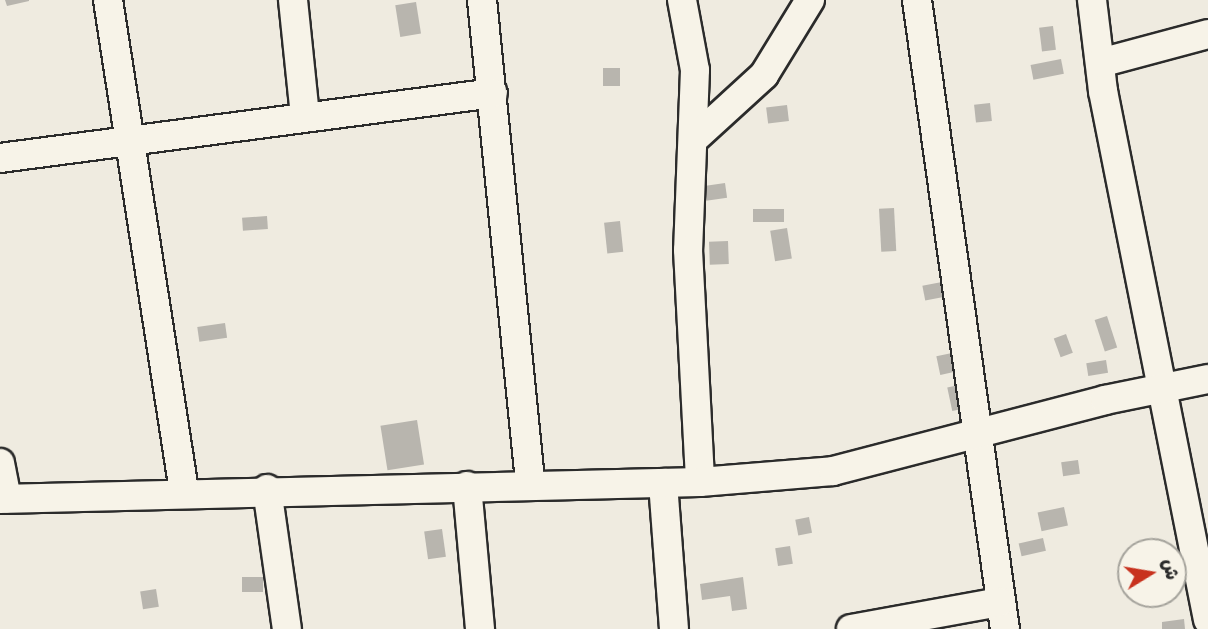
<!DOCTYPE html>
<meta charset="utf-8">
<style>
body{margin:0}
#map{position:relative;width:1208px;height:629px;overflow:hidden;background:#efebe0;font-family:Caveat,"Playpen Sans Arabic",sans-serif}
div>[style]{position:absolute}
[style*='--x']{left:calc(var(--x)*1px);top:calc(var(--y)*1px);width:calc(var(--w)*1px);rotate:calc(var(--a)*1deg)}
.building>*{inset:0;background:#b8b5ae;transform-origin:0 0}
.roads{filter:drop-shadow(2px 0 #2b2b2b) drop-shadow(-2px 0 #2b2b2b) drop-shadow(0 2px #2b2b2b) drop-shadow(0 -2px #2b2b2b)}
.street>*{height:28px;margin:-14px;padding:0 14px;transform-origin:14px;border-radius:14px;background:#f7f3e8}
span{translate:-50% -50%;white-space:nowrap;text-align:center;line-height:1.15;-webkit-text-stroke:7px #f7f3e8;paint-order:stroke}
.north{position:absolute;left:1117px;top:538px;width:70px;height:70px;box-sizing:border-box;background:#f7f3e8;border:2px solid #a5a39c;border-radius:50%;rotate:79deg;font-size:19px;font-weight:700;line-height:28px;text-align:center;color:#2b2b2b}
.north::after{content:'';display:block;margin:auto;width:24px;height:32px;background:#c8321e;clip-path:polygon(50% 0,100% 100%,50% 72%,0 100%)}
</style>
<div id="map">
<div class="building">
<i style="clip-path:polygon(5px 0,29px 0,29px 1px,7px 6px)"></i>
<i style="left:416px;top:2px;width:32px;height:21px;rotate:81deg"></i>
<i style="left:1053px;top:26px;width:24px;height:14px;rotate:83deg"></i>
<i style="left:1061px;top:59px;width:15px;height:31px;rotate:79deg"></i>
<i style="left:603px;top:68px;width:17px;height:18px"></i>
<i style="left:990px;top:103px;width:18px;height:16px;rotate:84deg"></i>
<i style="left:787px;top:105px;width:16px;height:21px;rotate:83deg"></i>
<i style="left:725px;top:183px;width:15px;height:21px;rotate:82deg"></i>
<i style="left:894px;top:208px;width:43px;height:15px;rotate:87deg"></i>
<i style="left:753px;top:209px;width:31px;height:13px"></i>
<i style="left:267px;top:216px;width:13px;height:25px;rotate:86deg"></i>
<i style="left:620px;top:221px;width:31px;height:16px;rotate:84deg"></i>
<i style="left:787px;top:228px;width:31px;height:17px;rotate:81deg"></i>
<i style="left:728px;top:241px;width:23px;height:19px;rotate:88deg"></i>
<i style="left:942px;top:282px;width:15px;height:20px;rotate:79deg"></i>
<i style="left:1107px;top:316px;width:33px;height:13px;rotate:72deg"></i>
<i style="left:225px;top:323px;width:15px;height:28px;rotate:82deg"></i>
<i style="left:1066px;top:334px;width:20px;height:13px;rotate:70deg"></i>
<i style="left:952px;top:353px;width:19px;height:16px;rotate:78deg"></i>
<i style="left:1106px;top:360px;width:13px;height:20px;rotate:81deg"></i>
<i style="left:959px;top:385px;width:24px;height:12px;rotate:78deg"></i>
<i style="left:417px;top:420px;width:45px;height:37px;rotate:81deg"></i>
<i style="left:1078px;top:460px;width:14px;height:17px;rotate:82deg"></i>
<i style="left:1064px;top:507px;width:19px;height:27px;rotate:78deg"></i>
<i style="left:809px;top:517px;width:16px;height:14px;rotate:79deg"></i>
<i style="left:442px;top:529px;width:28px;height:18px;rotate:82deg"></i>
<i style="left:1043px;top:538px;width:13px;height:25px;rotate:77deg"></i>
<i style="left:790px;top:546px;width:18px;height:15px;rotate:81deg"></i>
<i style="left:242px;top:577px;width:21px;height:15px"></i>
<i style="clip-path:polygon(743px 577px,747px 609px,732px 611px,730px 596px,702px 600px,700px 584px)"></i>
<i style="left:156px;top:589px;width:18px;height:16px;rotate:81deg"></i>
<i style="clip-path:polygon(1184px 619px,1185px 629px,1162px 629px,1162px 622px)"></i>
</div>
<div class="roads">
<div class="street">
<i style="--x:108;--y:0;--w:498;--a:81.2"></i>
<i style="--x:293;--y:0;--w:117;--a:84.1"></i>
<i style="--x:482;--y:0;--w:487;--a:84.3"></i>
<i style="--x:682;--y:0;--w:71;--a:79.5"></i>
<i style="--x:695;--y:70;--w:180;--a:92.2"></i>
<i style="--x:688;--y:250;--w:232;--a:87"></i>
<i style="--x:917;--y:0;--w:635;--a:82.04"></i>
<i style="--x:1092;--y:0;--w:92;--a:83.1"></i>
<i style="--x:1103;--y:91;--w:539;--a:78.77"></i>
<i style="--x:1100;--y:63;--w:112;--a:-15"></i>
<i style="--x:694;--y:139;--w:95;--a:-42.4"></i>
<i style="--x:764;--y:75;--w:88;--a:-58.5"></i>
<i style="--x:0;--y:158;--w:497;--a:-7.5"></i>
<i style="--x:0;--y:463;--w:36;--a:79"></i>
<i style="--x:663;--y:483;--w:146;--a:85.7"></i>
<i style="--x:467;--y:486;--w:144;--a:84.8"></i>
<i style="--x:267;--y:489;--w:141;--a:81.9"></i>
<i style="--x:0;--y:499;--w:700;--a:-1.39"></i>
<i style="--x:700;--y:482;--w:133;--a:-4.7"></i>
<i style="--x:833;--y:471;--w:281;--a:-14.6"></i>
<i style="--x:1105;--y:400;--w:105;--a:-11.5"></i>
<i style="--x:851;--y:629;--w:151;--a:-10.3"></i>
</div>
</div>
<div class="north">ش</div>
</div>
